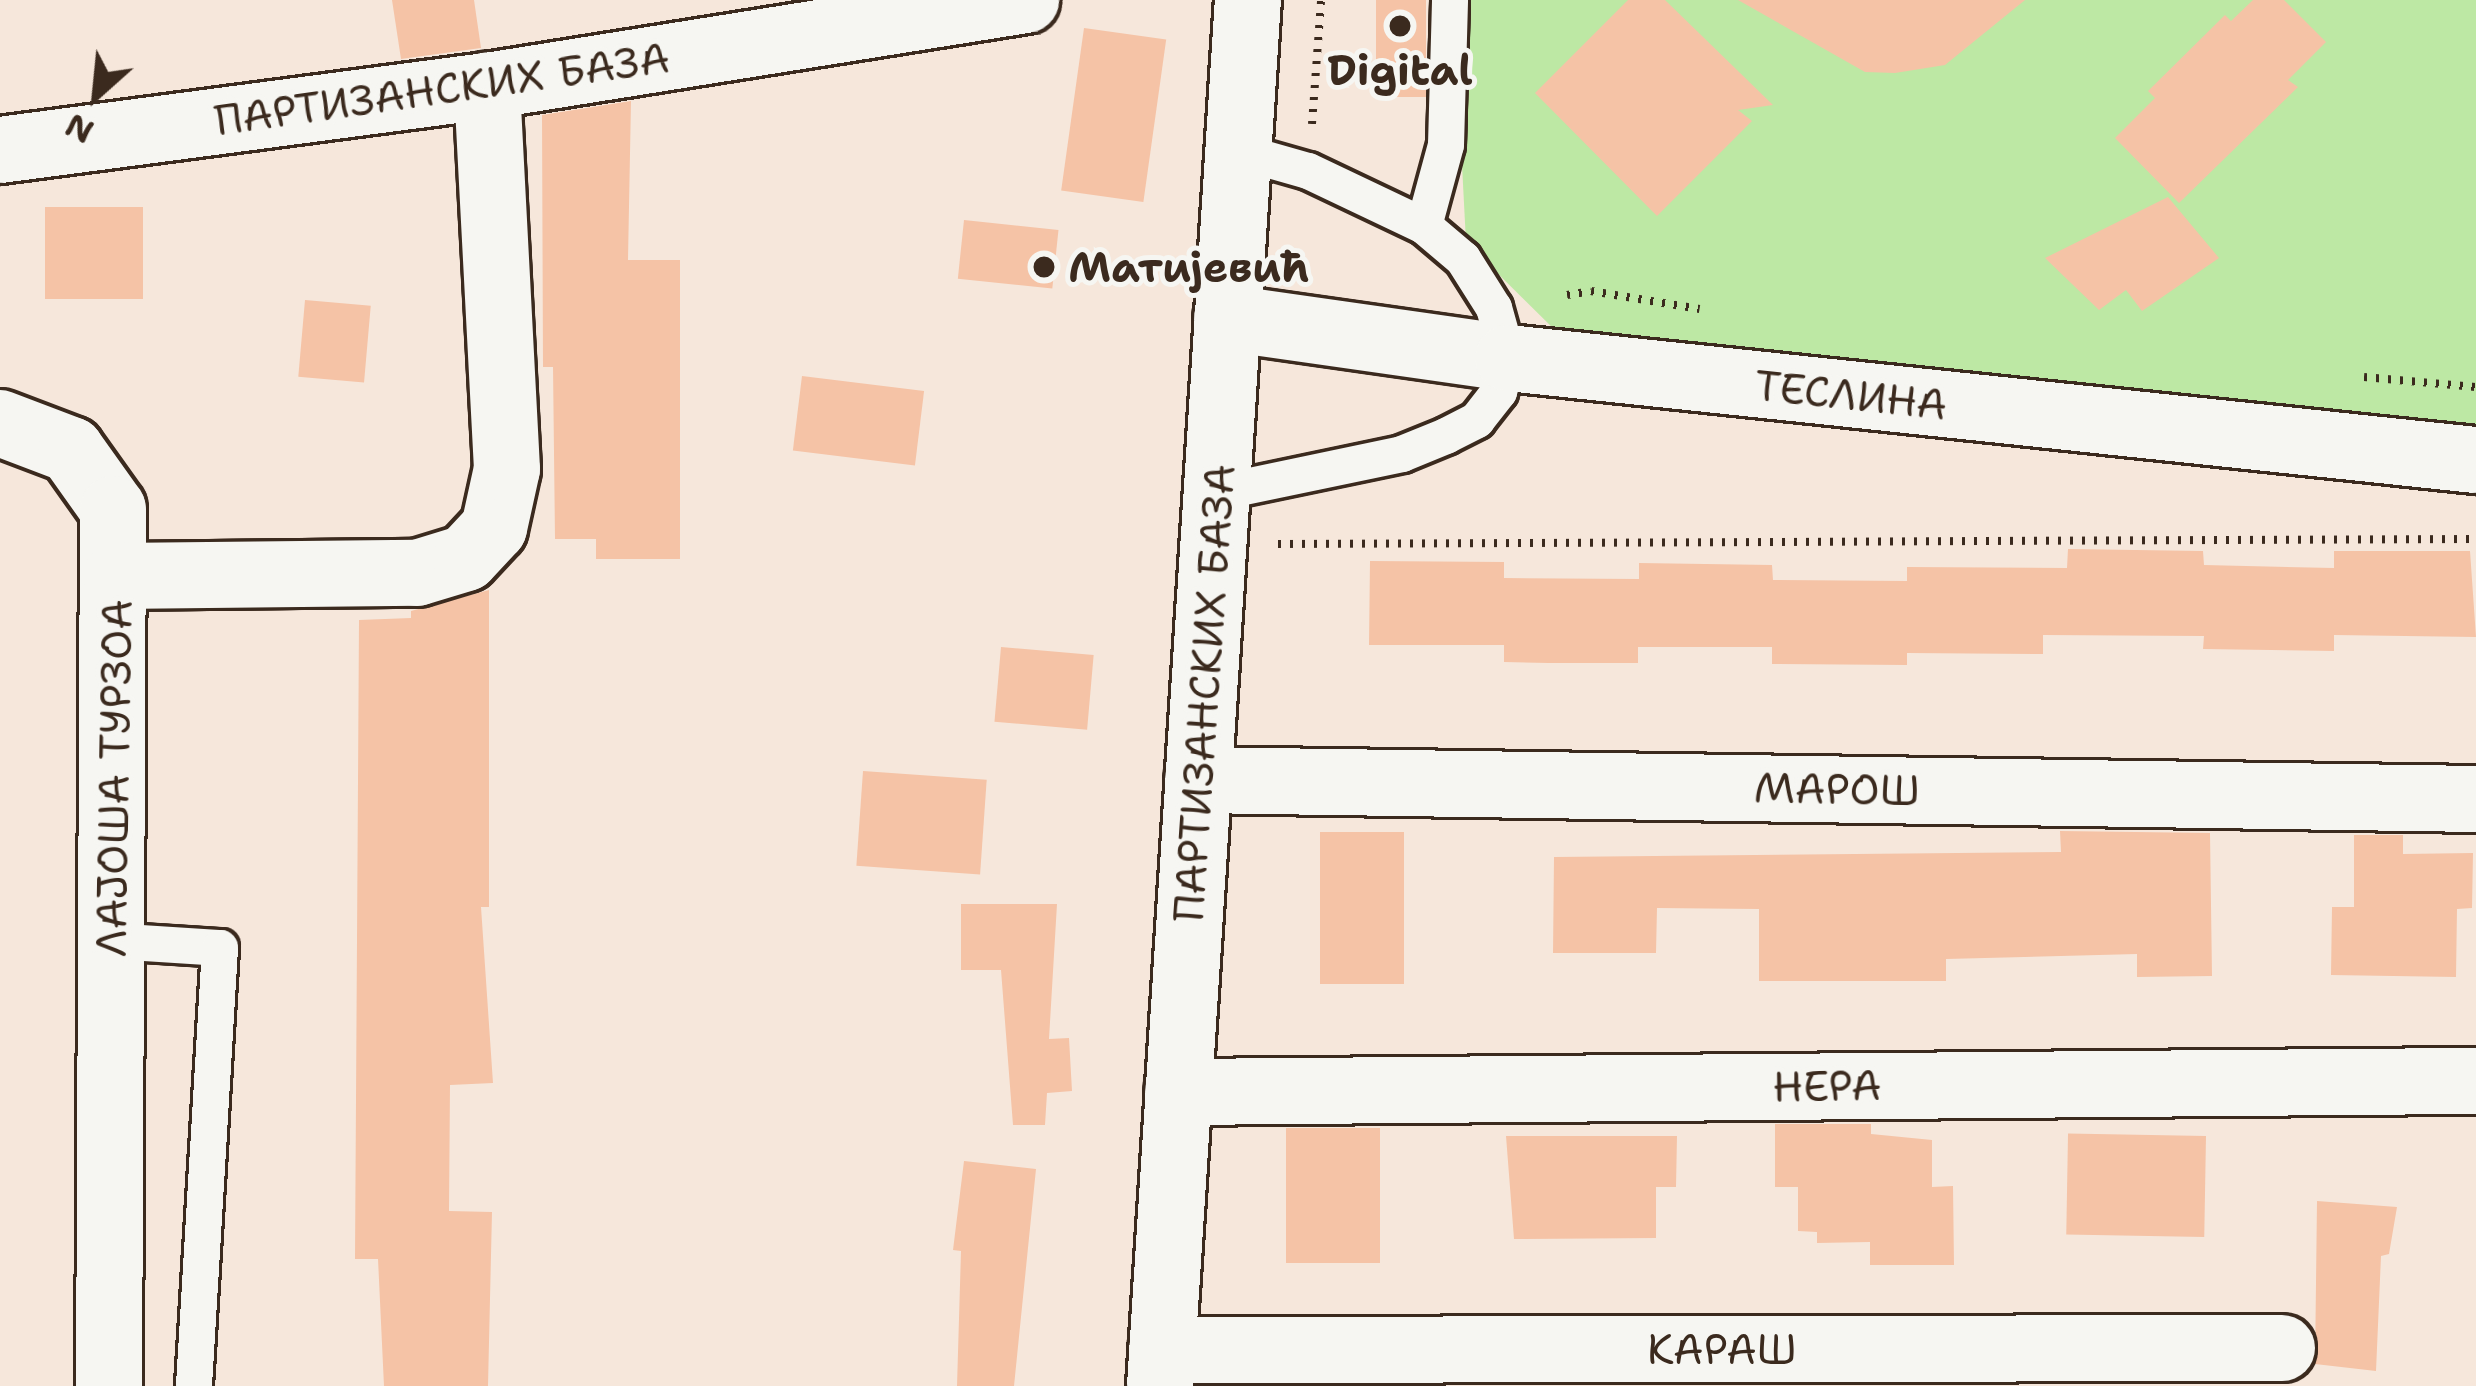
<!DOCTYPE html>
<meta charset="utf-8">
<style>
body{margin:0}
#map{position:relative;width:2476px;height:1386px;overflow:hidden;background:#f6e7db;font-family:"Shantell Sans",sans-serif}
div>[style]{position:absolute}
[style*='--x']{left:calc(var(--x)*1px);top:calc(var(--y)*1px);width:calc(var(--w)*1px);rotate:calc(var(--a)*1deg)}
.green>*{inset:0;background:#bde8a4}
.building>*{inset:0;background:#f5c3a6;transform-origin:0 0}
.path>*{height:8px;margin-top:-4px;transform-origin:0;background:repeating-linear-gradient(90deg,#3b2a1e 0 3px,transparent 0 12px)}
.roads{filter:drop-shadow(3px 0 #3b2a1e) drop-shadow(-3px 0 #3b2a1e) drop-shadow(0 3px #3b2a1e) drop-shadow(0 -3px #3b2a1e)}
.lane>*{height:36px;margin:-18px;padding:0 18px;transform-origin:18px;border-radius:18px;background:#f6f6f2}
.street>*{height:66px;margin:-33px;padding:0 33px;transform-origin:33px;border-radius:33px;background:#f6f6f2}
.secondary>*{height:66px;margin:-33px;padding:0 33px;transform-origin:33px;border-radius:33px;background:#f6f6f2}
.dots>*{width:33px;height:33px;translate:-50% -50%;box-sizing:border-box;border:6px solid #f6f6f2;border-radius:50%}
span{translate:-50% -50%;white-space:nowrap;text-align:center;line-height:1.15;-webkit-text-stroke:10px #f6f6f2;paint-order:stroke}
.poi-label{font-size:42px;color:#3b2a1e;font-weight:700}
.left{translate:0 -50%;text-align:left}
.street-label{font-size:42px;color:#3b2a1e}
.north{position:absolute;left:36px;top:36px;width:120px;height:120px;-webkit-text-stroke:9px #f6f6f2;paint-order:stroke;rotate:207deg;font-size:33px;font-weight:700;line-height:48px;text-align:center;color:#3b2a1e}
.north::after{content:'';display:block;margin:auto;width:42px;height:54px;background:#3b2a1e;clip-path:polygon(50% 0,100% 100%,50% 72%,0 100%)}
</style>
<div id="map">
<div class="green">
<i style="clip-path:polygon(1469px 0,2476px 0,2476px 438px,1562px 337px,1466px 242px,1460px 126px)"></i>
</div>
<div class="building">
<i style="clip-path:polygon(392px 0,474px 0,481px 48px,401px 59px)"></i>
<i style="left:1376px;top:0;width:50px;height:97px"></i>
<i style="clip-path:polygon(1628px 0,1665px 0,1773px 105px,1738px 110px,1752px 121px,1657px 216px,1535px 93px)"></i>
<i style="clip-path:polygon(1738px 0,2025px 0,1945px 65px,1895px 73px,1865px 72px)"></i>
<i style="clip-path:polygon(2253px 0,2284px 0,2326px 42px,2288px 80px,2298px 87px,2179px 203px,2115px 138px,2155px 98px,2148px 91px,2225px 15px,2231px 21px)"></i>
<i style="left:1084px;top:28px;width:83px;height:164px;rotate:8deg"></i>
<i style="clip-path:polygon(631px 101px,628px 260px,680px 260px,680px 559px,596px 559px,596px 539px,555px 539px,553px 367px,543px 367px,542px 115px)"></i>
<i style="clip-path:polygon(2168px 197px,2219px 258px,2142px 311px,2126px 290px,2099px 310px,2045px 258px)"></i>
<i style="left:45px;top:207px;width:98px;height:92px"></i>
<i style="left:964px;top:220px;width:95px;height:59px;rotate:6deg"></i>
<i style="left:305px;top:300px;width:66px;height:77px;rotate:5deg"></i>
<i style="left:802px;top:376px;width:123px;height:75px;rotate:7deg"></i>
<i style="clip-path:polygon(2068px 549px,2203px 551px,2204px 565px,2334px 568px,2334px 551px,2470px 551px,2476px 637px,2334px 635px,2334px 651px,2203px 649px,2204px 636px,2043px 635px,2043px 654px,1907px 653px,1907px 665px,1772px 664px,1772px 647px,1638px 647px,1638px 663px,1549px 663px,1504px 662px,1504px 645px,1369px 645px,1370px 561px,1504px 562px,1504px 578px,1639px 579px,1639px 563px,1772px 565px,1773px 580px,1907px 581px,1907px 567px,2067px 568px)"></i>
<i style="clip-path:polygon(489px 590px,489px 907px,481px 907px,493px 1083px,450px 1085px,449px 1211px,492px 1212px,488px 1386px,384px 1386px,378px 1259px,355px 1259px,359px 620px,411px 618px,411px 611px)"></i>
<i style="left:1001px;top:647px;width:93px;height:75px;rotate:5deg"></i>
<i style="left:863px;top:771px;width:124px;height:95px;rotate:4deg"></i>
<i style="clip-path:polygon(2060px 831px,2210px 833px,2212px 976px,2137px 977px,2137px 954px,1946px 959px,1946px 981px,1759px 981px,1759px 909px,1657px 908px,1656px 953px,1553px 953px,1554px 857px,2061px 852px)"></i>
<i style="left:1320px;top:832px;width:84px;height:152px"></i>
<i style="clip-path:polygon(2354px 835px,2403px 835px,2403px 854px,2473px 853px,2472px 908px,2457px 909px,2456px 977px,2331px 975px,2332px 907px,2354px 907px)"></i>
<i style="clip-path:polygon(961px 904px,1057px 904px,1049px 1039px,1069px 1038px,1072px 1091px,1047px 1093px,1045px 1125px,1013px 1125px,1001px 970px,961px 970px)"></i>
<i style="clip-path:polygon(1775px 1124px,1871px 1124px,1871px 1134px,1932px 1140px,1932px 1187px,1953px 1186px,1954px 1265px,1870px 1265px,1870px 1242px,1817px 1243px,1817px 1232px,1798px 1231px,1798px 1187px,1775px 1187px)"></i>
<i style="left:1380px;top:1128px;width:135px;height:94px;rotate:90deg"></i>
<i style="clip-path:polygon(1506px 1136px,1677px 1136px,1676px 1187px,1656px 1187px,1656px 1238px,1514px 1239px)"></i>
<i style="left:2206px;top:1136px;width:101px;height:138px;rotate:91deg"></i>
<i style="clip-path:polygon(964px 1161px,1036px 1169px,1014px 1386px,957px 1386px,961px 1251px,953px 1250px)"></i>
<i style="clip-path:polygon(2317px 1201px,2397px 1207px,2389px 1254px,2381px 1256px,2376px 1371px,2315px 1364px)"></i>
</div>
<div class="path">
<i style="--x:1312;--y:124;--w:124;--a:-85.8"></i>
<i style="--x:1567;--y:295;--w:24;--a:-9"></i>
<i style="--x:1591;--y:291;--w:110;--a:9.4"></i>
<i style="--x:2364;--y:377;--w:112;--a:5.1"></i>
<i style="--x:1278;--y:544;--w:1198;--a:-0.24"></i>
</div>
<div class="roads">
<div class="lane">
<i style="--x:1424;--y:226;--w:84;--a:-74.8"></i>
<i style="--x:1446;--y:145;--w:145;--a:-88.4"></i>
<i style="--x:1216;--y:493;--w:190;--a:-11.8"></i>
<i style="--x:1402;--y:454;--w:48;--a:-22.2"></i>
<i style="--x:1446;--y:436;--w:35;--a:-27"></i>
<i style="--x:1477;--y:420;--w:36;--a:-52"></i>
<i style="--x:1499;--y:392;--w:35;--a:-75"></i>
<i style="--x:1508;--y:358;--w:52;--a:-105.6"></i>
<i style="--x:1494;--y:308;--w:58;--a:-122.3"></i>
<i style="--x:1463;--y:259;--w:51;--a:-139.8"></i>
<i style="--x:1424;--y:226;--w:128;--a:-154.6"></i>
<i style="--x:1308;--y:171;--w:73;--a:-164.1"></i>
<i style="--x:112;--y:941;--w:108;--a:3.7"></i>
<i style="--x:220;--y:948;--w:439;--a:93.4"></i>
</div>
<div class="street">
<i style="--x:0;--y:150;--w:491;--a:-7.5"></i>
<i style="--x:487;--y:86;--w:546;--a:-9.07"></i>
<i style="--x:0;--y:423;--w:76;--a:20.8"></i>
<i style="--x:71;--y:450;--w:72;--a:54.6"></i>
<i style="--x:113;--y:509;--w:877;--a:90.26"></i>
<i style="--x:116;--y:576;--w:301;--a:-0.6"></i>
<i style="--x:417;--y:573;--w:51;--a:-17"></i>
<i style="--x:466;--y:558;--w:41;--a:-47"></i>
<i style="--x:494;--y:528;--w:60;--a:-77.6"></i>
<i style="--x:507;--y:469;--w:384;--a:-93"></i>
<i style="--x:1198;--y:780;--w:1278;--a:0.85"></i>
<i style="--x:1178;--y:1092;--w:1298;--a:-0.49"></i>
<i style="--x:1162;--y:1350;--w:1120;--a:-0.1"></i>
</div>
<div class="secondary">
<i style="--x:1227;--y:318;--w:284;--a:8.1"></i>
<i style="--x:1508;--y:358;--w:973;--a:6.02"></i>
<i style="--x:1160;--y:1386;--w:1389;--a:-86.37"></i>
</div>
</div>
<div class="dots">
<i style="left:1400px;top:26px;background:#3b2a1e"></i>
<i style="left:1044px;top:267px;background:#3b2a1e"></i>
</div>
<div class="poi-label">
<span style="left:1400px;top:70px">Digital</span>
<span class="left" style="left:1068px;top:267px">Матијевић</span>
</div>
<div class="street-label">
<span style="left:442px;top:89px;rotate:-8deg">ПАРТИЗАНСКИХ БАЗА</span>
<span style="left:1851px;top:395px;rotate:6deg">ТЕСЛИНА</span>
<span style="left:1204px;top:693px;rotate:-86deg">ПАРТИЗАНСКИХ БАЗА</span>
<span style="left:114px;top:778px;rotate:-89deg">ЛАЈОША ТУРЗОА</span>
<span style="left:1837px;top:789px;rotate:1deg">МАРОШ</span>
<span style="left:1827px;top:1086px;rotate:-1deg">НЕРА</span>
<span style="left:1722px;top:1349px">КАРАШ</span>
</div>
<div class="north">N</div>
</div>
